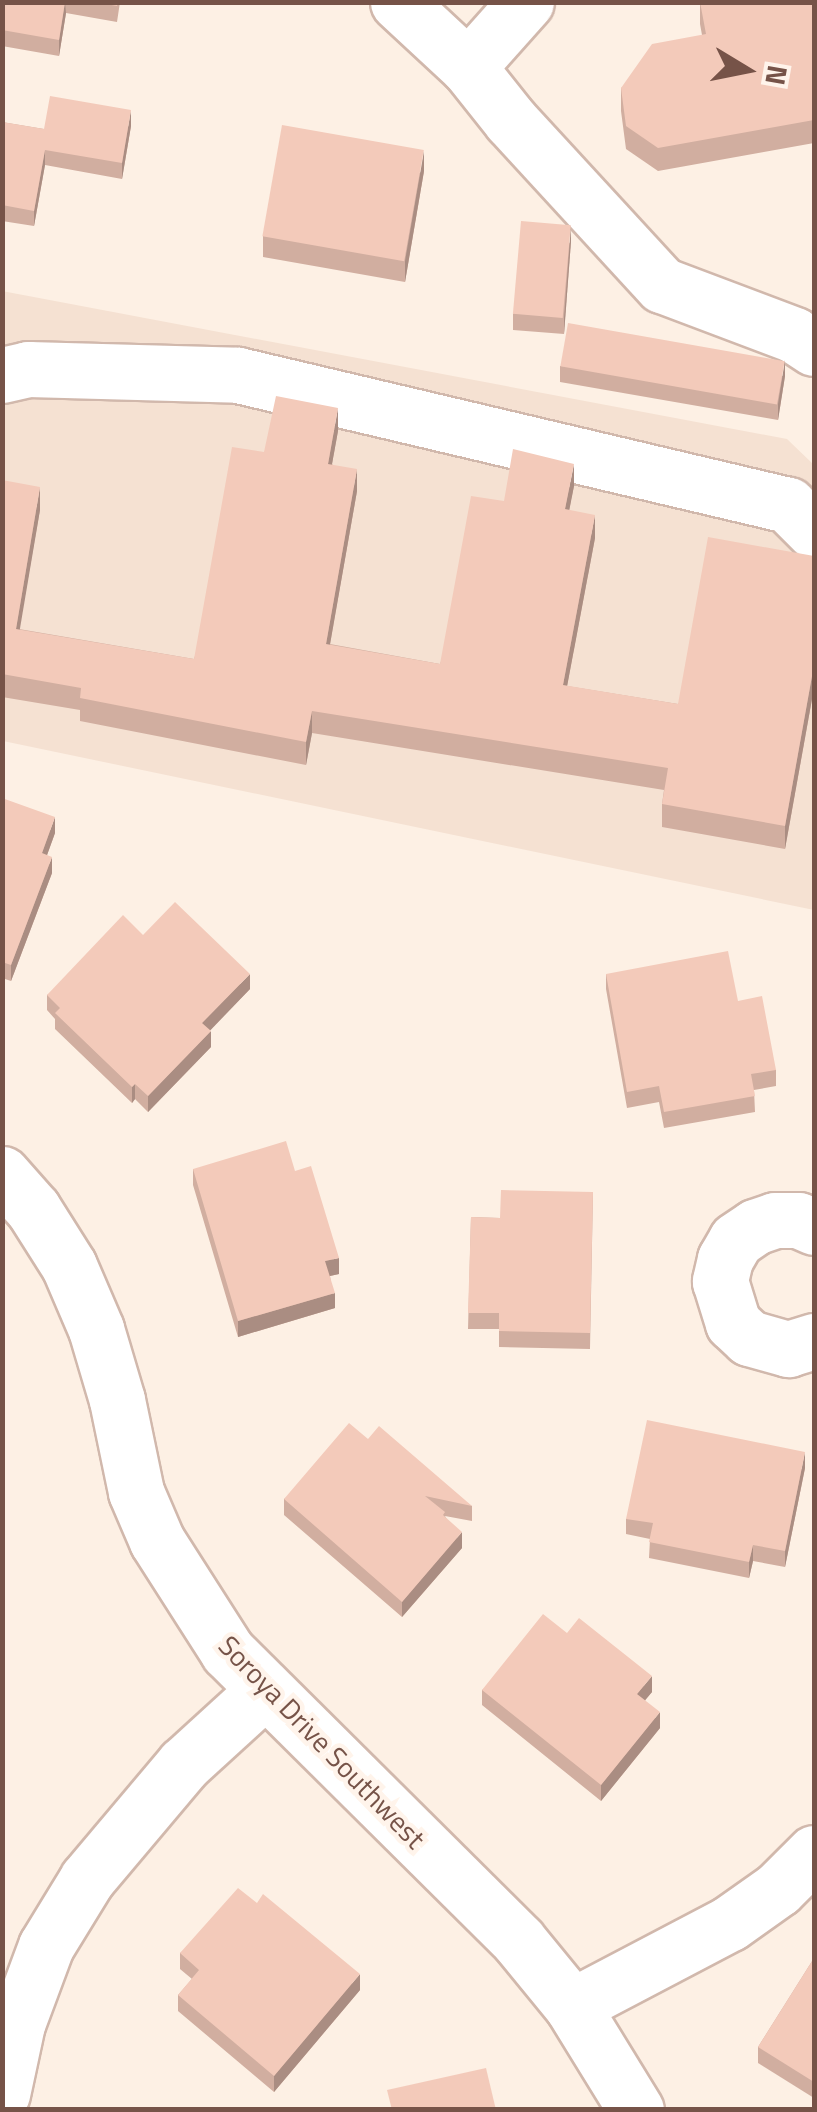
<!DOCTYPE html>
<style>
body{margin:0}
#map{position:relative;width:817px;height:2112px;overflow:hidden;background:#fdf0e4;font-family:"Titillium Web",sans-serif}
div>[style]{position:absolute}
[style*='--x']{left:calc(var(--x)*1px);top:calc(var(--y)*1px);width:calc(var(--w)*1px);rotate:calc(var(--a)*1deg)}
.residential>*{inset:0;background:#f5e1d2}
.roads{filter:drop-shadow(2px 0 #d1b8ac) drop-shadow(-2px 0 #d1b8ac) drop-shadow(0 2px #d1b8ac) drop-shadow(0 -2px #d1b8ac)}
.minor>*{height:55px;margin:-27.5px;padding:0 27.5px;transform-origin:27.5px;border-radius:27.5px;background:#fff}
.wall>*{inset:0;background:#d1aea0}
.shaded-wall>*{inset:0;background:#aa8d82}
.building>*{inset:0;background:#f3caba;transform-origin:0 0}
span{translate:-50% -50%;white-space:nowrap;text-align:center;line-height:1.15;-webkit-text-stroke:9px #fff4eb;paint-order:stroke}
.street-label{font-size:28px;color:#765348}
.frame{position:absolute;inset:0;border:5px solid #765348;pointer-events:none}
.north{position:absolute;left:697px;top:20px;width:100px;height:100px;-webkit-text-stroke:8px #fff4eb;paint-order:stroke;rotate:100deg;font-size:28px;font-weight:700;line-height:40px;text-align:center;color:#765348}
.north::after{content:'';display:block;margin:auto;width:35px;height:45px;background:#765348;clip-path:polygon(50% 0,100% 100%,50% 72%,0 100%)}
</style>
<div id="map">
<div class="residential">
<i style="clip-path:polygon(2px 291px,787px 439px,814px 465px,814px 910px,3px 741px)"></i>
</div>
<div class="roads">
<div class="minor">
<i style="--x:398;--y:2;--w:96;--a:42.9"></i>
<i style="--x:468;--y:67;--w:69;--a:51.5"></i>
<i style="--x:511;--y:121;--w:223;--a:47.4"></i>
<i style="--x:662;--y:285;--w:141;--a:20.7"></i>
<i style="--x:794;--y:335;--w:24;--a:33"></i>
<i style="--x:468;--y:67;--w:87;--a:-48.3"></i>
<i style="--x:2;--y:375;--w:27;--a:-13"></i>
<i style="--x:28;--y:369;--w:210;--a:1.6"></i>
<i style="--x:238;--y:375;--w:565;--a:13.3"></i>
<i style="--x:788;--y:505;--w:37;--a:45"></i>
<i style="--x:2;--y:1174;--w:47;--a:48.5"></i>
<i style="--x:33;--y:1209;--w:67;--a:57.7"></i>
<i style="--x:69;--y:1266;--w:69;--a:66.8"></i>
<i style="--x:96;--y:1329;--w:74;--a:73.5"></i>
<i style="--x:117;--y:1400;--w:94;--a:78.3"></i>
<i style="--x:136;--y:1492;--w:53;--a:66.8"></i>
<i style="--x:157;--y:1541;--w:132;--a:57.4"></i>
<i style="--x:228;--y:1652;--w:409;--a:44.8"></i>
<i style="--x:518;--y:1940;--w:85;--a:50.7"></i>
<i style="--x:572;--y:2006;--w:122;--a:58.4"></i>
<i style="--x:814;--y:1227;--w:17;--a:-156"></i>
<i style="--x:798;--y:1220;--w:23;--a:180"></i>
<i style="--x:775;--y:1220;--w:21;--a:161"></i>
<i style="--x:755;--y:1227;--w:23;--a:146"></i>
<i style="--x:736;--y:1240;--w:22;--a:120"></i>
<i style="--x:725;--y:1259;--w:23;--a:103"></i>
<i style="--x:720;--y:1281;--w:44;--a:72.8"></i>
<i style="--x:733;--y:1323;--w:22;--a:43"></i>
<i style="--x:749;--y:1338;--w:41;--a:15.8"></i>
<i style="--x:788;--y:1349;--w:27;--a:-17"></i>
<i style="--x:572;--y:2006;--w:178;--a:-27.7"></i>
<i style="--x:730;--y:1923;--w:59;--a:-35.3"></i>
<i style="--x:778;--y:1889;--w:51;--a:-45"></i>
<i style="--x:2;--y:2094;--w:72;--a:-77.9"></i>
<i style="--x:17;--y:2024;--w:83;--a:-69.6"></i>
<i style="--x:46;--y:1946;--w:79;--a:-58.5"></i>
<i style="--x:87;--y:1879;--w:150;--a:-49.9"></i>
<i style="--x:184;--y:1764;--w:110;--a:-42.4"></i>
</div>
</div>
<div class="wall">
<i style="clip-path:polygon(2px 2px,120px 2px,117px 22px,66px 13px,59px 56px,2px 46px)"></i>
<i style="clip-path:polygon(700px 2px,814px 2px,814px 143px,658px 171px,626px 149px,621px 111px,621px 88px,702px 35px,700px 24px)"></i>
<i style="clip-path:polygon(2px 122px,44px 129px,131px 126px,122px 179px,45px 165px,34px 226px,2px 221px)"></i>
<i style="clip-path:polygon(424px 171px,405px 282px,263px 257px,263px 236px)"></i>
<i style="clip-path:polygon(571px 241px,564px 334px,513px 330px,513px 314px)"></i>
<i style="clip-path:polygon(560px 366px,785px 376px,778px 420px,560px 382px)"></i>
<i style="clip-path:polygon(338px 431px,332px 464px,357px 491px,330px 644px,440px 664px,504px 501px,574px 486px,569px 510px,595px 538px,567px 686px,678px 704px,814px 556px,814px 700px,812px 699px,785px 849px,662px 827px,662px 804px,664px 790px,312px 733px,306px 765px,80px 721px,80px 710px,2px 697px,2px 480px,40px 510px,19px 629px,194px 659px,264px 452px)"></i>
<i style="clip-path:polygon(2px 798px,55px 833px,47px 855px,52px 873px,11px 981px,2px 978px)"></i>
<i style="clip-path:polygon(143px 935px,250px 989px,210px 1030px,211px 1047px,148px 1112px,135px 1099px,132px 1103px,55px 1029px,55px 1019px,47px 1010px,47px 995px)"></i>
<i style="clip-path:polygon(606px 974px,776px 1070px,776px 1086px,754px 1090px,755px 1112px,664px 1128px,659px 1102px,627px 1108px,606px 989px)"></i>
<i style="clip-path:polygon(193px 1169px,295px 1171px,339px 1274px,330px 1276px,335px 1308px,238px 1337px,193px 1185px)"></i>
<i style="clip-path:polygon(593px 1192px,590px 1349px,499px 1347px,499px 1329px,468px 1329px,471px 1217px,500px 1218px)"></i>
<i style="clip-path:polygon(368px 1439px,472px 1506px,472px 1521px,445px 1516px,462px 1548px,402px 1617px,284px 1515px,284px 1499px)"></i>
<i style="clip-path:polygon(805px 1468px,785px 1567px,753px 1561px,749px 1578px,649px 1558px,650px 1539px,626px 1534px,626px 1519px)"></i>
<i style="clip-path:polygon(567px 1633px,652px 1692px,645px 1700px,660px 1728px,601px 1801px,482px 1705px,482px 1690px)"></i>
<i style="clip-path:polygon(257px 1903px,360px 1990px,274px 2092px,178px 2011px,178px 1995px,192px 1979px,180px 1969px,180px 1953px)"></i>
<i style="clip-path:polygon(814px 1958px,814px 2098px,758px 2063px,758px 2047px)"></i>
</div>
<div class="shaded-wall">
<i style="clip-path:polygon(65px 2px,66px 13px,59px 56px,59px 40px)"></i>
<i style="clip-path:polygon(131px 110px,131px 126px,122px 179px,122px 163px)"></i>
<i style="clip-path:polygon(45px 150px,45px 165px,34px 226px,34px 211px)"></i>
<i style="clip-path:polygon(424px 151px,424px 171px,405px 282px,405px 261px)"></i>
<i style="clip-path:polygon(571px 225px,571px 241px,564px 334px,564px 318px)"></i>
<i style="clip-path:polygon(785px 360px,785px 376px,778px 420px,778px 404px)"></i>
<i style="clip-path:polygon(338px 408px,338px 431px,328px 486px,328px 464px)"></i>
<i style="clip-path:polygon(574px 464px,574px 486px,565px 532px,565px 509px)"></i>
<i style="clip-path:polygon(357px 469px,357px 491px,326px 667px,326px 644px)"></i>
<i style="clip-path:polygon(40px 487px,40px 510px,16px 652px,16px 629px)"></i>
<i style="clip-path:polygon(595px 515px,595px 538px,563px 708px,563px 685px)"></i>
<i style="clip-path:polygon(812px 676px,812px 699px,785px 849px,785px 826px)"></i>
<i style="clip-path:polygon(312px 711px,312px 733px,306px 765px,306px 742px)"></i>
<i style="clip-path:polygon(55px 817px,55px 833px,42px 869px,42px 853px)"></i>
<i style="clip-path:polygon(52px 857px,52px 873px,11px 981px,11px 965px)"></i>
<i style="clip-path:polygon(250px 974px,250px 989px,202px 1039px,202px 1023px)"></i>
<i style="clip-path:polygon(211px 1031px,211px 1047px,148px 1112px,148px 1096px)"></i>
<i style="clip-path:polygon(135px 1084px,135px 1099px,132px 1103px,132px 1087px)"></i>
<i style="clip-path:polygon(339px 1258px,339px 1274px,325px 1277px,325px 1261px)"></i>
<i style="clip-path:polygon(335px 1293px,335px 1308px,238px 1337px,238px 1321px)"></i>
<i style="clip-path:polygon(805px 1452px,805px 1468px,785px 1567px,785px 1551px)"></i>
<i style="clip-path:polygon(462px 1532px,462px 1548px,402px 1617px,402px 1602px)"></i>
<i style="clip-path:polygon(753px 1545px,753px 1561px,749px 1578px,749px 1562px)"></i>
<i style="clip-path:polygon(652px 1676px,652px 1692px,637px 1710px,637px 1694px)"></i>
<i style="clip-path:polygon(660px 1712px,660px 1728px,601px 1801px,601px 1785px)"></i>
<i style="clip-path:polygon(360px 1974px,360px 1990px,274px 2092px,274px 2076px)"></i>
</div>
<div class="building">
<i style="clip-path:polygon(2px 2px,65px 2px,59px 40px,2px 30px)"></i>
<i style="clip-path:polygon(96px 2px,118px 2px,117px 6px)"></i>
<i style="clip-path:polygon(700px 2px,814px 2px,814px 120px,658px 148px,626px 126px,621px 88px,652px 44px,706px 34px)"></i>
<i style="clip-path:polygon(50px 96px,131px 110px,122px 163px,45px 150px,34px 211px,2px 205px,2px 122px,44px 129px)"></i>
<i style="left:282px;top:125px;width:144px;height:113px;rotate:10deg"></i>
<i style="left:521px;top:221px;width:50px;height:93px;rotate:5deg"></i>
<i style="left:568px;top:323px;width:220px;height:44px;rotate:10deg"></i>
<i style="clip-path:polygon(276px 396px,338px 408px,328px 464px,357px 469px,326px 644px,440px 664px,471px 496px,504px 501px,513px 449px,574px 464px,565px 509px,595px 515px,563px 685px,678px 704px,708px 537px,814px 556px,814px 677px,812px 676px,785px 826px,662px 804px,668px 768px,312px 711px,306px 742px,80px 698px,81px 688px,2px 674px,2px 480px,40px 487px,16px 629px,194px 659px,232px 447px,264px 452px)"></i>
<i style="clip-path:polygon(2px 798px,55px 817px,42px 853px,52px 857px,11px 965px,2px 962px)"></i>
<i style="clip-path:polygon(175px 902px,250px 974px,202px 1023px,211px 1031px,148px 1096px,135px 1084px,132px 1087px,55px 1013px,60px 1008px,47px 995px,123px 915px,143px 935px)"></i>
<i style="clip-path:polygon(728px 951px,738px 1001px,762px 996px,776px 1070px,751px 1074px,755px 1096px,664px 1112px,659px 1086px,627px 1092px,606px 974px)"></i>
<i style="clip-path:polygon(286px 1141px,295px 1171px,311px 1166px,339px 1258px,325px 1261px,335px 1293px,238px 1321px,193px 1169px)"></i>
<i style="clip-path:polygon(501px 1190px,593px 1192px,590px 1333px,499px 1331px,499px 1313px,468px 1313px,471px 1217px,500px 1218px)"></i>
<i style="clip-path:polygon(647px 1420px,805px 1452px,785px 1551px,753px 1545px,749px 1562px,649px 1542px,653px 1523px,626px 1519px)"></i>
<i style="clip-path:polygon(349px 1423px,368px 1439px,379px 1426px,472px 1506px,425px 1496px,445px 1512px,443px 1515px,462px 1532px,402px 1602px,284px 1499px)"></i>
<i style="clip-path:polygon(543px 1614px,567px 1633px,579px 1618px,652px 1676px,637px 1694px,660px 1712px,601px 1785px,482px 1690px)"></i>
<i style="clip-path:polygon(238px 1888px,257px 1903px,263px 1894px,360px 1974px,274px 2076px,178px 1995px,199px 1970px,180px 1953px)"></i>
<i style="clip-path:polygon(814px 1958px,814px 2082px,758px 2047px)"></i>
<i style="clip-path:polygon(486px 2068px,496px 2110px,392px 2110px,387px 2090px)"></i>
</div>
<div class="street-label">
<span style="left:322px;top:1742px;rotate:46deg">Soroya Drive Southwest</span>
</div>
<div class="frame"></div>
<div class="north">N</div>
</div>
